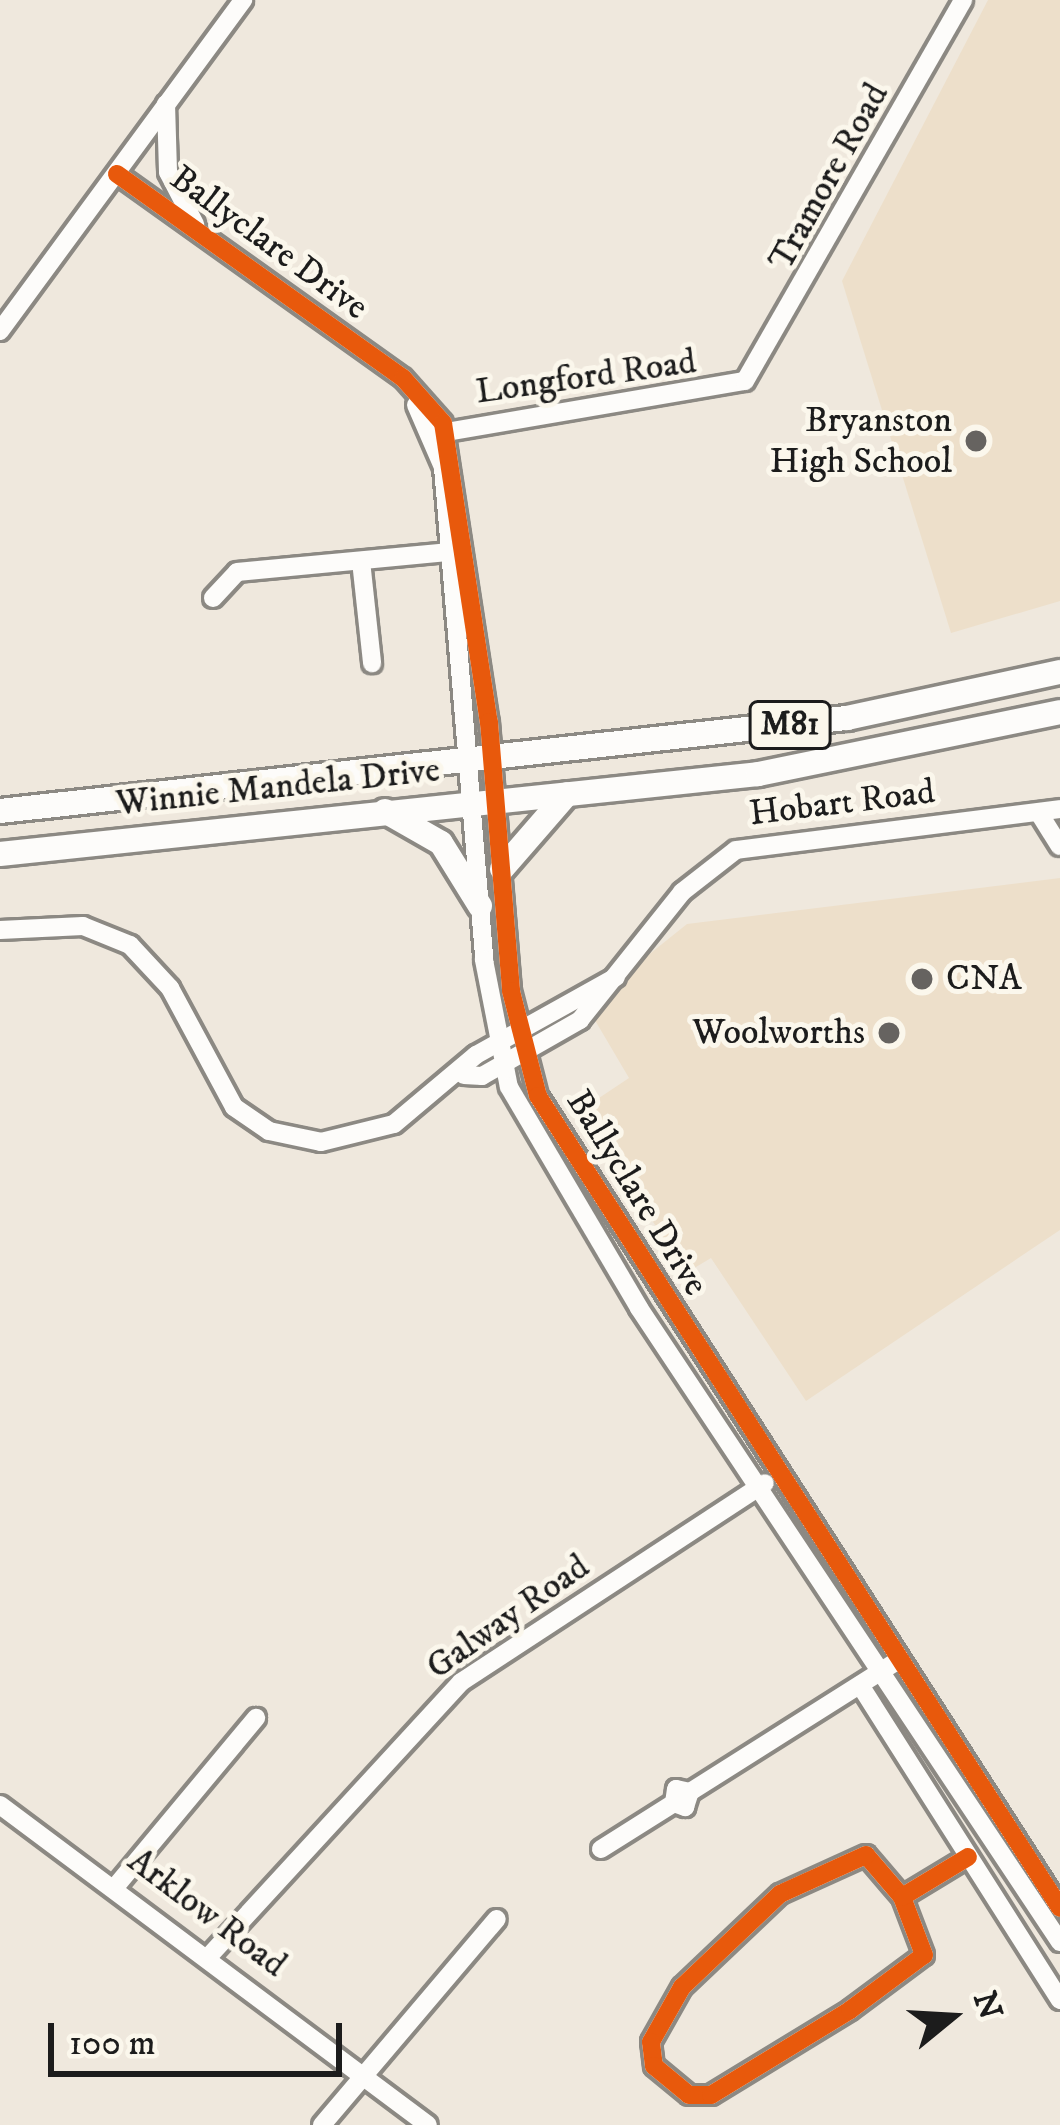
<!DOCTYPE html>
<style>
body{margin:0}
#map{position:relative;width:1060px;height:2125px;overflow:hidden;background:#efe8dd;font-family:"IM FELL DW Pica",serif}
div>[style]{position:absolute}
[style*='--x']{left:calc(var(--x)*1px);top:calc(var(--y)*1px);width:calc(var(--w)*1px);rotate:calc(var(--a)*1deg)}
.built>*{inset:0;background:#eddfca}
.roads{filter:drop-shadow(3px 0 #8c8983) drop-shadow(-3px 0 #8c8983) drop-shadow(0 3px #8c8983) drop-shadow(0 -3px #8c8983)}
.minor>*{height:18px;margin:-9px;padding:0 9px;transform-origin:9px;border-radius:9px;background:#fdfcfa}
.major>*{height:24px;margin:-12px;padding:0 12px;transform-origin:12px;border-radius:12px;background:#fdfcfa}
.cycleway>*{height:18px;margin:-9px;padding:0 9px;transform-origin:9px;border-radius:9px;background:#e8590c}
.dots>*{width:33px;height:33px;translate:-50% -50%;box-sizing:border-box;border:6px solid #fbf7ec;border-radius:50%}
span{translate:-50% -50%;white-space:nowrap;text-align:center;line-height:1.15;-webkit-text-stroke:10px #fbf7ec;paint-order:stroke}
.shield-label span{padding:3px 9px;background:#fbf7ec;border:3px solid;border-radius:9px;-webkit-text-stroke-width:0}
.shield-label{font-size:33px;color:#1c1c1c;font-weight:700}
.street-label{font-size:36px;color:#1c1c1c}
.poi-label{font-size:36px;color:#1c1c1c}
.right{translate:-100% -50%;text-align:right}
.left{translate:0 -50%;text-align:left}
.north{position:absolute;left:892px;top:1957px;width:120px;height:120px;-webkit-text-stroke:9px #fbf7ec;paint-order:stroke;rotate:72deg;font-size:33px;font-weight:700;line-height:48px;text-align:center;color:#1c1c1c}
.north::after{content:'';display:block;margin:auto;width:42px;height:54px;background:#1c1c1c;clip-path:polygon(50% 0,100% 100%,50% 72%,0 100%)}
.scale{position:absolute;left:48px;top:2023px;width:294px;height:54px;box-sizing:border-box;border:6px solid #1c1c1c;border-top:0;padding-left:15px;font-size:36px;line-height:42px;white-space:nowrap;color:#1c1c1c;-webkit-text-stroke:9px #fbf7ec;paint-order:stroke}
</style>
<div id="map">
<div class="built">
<i style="clip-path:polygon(988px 0,1060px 0,1060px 601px,951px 633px,842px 281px)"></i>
<i style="clip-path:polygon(1060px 878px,1060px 1230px,806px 1401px,711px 1258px,686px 1273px,581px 1110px,629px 1078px,586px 1005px,687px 924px)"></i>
</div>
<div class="roads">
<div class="minor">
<i style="--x:166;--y:104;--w:68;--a:88.3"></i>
<i style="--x:168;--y:172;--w:59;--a:62.6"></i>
<i style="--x:117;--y:174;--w:351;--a:35.5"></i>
<i style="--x:403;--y:378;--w:60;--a:48.4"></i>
<i style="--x:443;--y:423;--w:303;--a:81.3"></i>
<i style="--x:489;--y:722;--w:270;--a:85.3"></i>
<i style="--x:511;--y:991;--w:108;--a:75.6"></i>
<i style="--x:538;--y:1096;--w:965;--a:57.26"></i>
<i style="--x:0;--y:331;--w:411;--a:-53.7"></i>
<i style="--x:416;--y:405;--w:68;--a:66.5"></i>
<i style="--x:443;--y:467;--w:495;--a:85.2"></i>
<i style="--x:484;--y:960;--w:129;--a:78.9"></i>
<i style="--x:509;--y:1087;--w:256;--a:59.5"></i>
<i style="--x:639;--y:1308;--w:761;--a:56.41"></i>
<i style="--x:440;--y:433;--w:309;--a:-9.7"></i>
<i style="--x:745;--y:381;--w:439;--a:-60.2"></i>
<i style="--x:361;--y:561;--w:103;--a:83.8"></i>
<i style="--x:213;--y:598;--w:35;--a:-47"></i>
<i style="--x:237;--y:572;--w:214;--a:-5.4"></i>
<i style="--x:1039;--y:813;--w:39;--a:58"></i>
<i style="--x:0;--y:930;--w:83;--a:-2.8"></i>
<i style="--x:83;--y:926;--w:51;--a:22"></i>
<i style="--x:130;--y:945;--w:59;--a:47.1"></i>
<i style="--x:170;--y:988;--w:135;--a:61.7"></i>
<i style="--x:234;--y:1107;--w:42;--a:34.4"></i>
<i style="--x:269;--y:1131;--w:53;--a:11.9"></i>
<i style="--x:321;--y:1142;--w:75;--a:-13.9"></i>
<i style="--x:394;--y:1124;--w:107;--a:-40.1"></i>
<i style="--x:476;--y:1055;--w:160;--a:-29.1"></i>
<i style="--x:464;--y:1075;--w:18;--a:3"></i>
<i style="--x:482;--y:1076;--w:113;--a:-29.7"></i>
<i style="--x:580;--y:1020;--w:164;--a:-51.4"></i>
<i style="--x:682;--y:892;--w:68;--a:-37.9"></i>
<i style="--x:736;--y:850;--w:327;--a:-7.2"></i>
<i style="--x:860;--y:1685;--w:373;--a:57.6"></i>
<i style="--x:690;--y:1792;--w:241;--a:-32.3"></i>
<i style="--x:0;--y:1805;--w:534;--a:36.78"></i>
<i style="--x:601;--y:1849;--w:86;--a:-32.2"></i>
<i style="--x:674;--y:1803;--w:12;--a:20"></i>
<i style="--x:685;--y:1807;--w:16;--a:-72"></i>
<i style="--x:690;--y:1792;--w:14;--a:-168"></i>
<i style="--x:676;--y:1789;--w:14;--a:98"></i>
<i style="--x:116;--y:1886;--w:219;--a:-50.2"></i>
<i style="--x:902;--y:1897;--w:55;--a:-130.6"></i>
<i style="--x:866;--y:1855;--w:94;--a:155.6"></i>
<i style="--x:780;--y:1894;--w:135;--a:136.5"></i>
<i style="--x:682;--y:1987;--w:63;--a:119.4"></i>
<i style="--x:651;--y:2042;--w:24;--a:83"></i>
<i style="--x:654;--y:2066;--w:45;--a:39.6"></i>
<i style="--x:689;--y:2095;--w:22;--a:0"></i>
<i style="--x:711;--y:2095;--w:163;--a:-31.4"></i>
<i style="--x:850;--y:2010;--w:92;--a:-36.6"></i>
<i style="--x:924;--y:1955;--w:62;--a:-110.8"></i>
<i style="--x:902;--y:1897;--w:77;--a:-31.2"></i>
<i style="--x:211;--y:1954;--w:369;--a:-47.4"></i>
<i style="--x:461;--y:1682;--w:363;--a:-33.2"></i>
<i style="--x:322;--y:2125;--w:270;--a:-49.7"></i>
</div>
<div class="major">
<i style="--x:0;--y:811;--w:852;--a:-6.27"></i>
<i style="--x:847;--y:718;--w:218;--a:-12.2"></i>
<i style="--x:385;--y:811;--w:64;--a:29.7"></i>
<i style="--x:441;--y:843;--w:74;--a:58.2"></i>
<i style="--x:0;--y:854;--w:762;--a:-6.02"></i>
<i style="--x:758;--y:774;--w:308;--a:-11.6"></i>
<i style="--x:502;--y:869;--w:99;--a:-49.1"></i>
</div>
</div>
<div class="cycleway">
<i style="--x:117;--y:174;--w:351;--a:35.5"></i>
<i style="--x:403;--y:378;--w:60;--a:48.4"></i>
<i style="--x:443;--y:423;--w:303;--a:81.3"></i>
<i style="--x:489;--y:722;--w:270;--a:85.3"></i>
<i style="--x:511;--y:991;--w:108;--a:75.6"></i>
<i style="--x:538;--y:1096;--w:965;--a:57.26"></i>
<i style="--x:902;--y:1897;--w:55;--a:-130.6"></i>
<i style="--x:866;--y:1855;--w:94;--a:155.6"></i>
<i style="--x:780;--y:1894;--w:135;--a:136.5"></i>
<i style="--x:682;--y:1987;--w:63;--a:119.4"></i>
<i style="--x:651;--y:2042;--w:24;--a:83"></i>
<i style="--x:654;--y:2066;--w:45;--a:39.6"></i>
<i style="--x:689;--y:2095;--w:22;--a:0"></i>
<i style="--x:711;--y:2095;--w:163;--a:-31.4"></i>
<i style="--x:850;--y:2010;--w:92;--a:-36.6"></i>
<i style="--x:924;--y:1955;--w:62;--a:-110.8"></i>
<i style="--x:902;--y:1897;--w:77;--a:-31.2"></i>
</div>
<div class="dots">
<i style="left:976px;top:441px;background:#666360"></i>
<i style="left:922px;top:979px;background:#666360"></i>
<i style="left:889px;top:1033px;background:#666360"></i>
</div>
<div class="shield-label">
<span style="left:790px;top:725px">M81</span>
</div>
<div class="street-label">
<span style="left:829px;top:177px;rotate:-61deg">Tramore Road</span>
<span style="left:269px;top:243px;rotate:36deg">Ballyclare Drive</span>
<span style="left:586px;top:377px;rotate:-8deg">Longford Road</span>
<span style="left:278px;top:787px;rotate:-6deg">Winnie Mandela Drive</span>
<span style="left:842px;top:803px;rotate:-7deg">Hobart Road</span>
<span style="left:637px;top:1193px;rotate:58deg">Ballyclare Drive</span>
<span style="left:508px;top:1617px;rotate:-35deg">Galway Road</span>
<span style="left:207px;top:1913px;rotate:37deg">Arklow Road</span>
</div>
<div class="poi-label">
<span class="right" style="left:952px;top:441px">Bryanston<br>High School</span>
<span class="left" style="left:946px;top:979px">CNA</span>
<span class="right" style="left:865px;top:1033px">Woolworths</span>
</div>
<div class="north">N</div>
<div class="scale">100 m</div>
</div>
